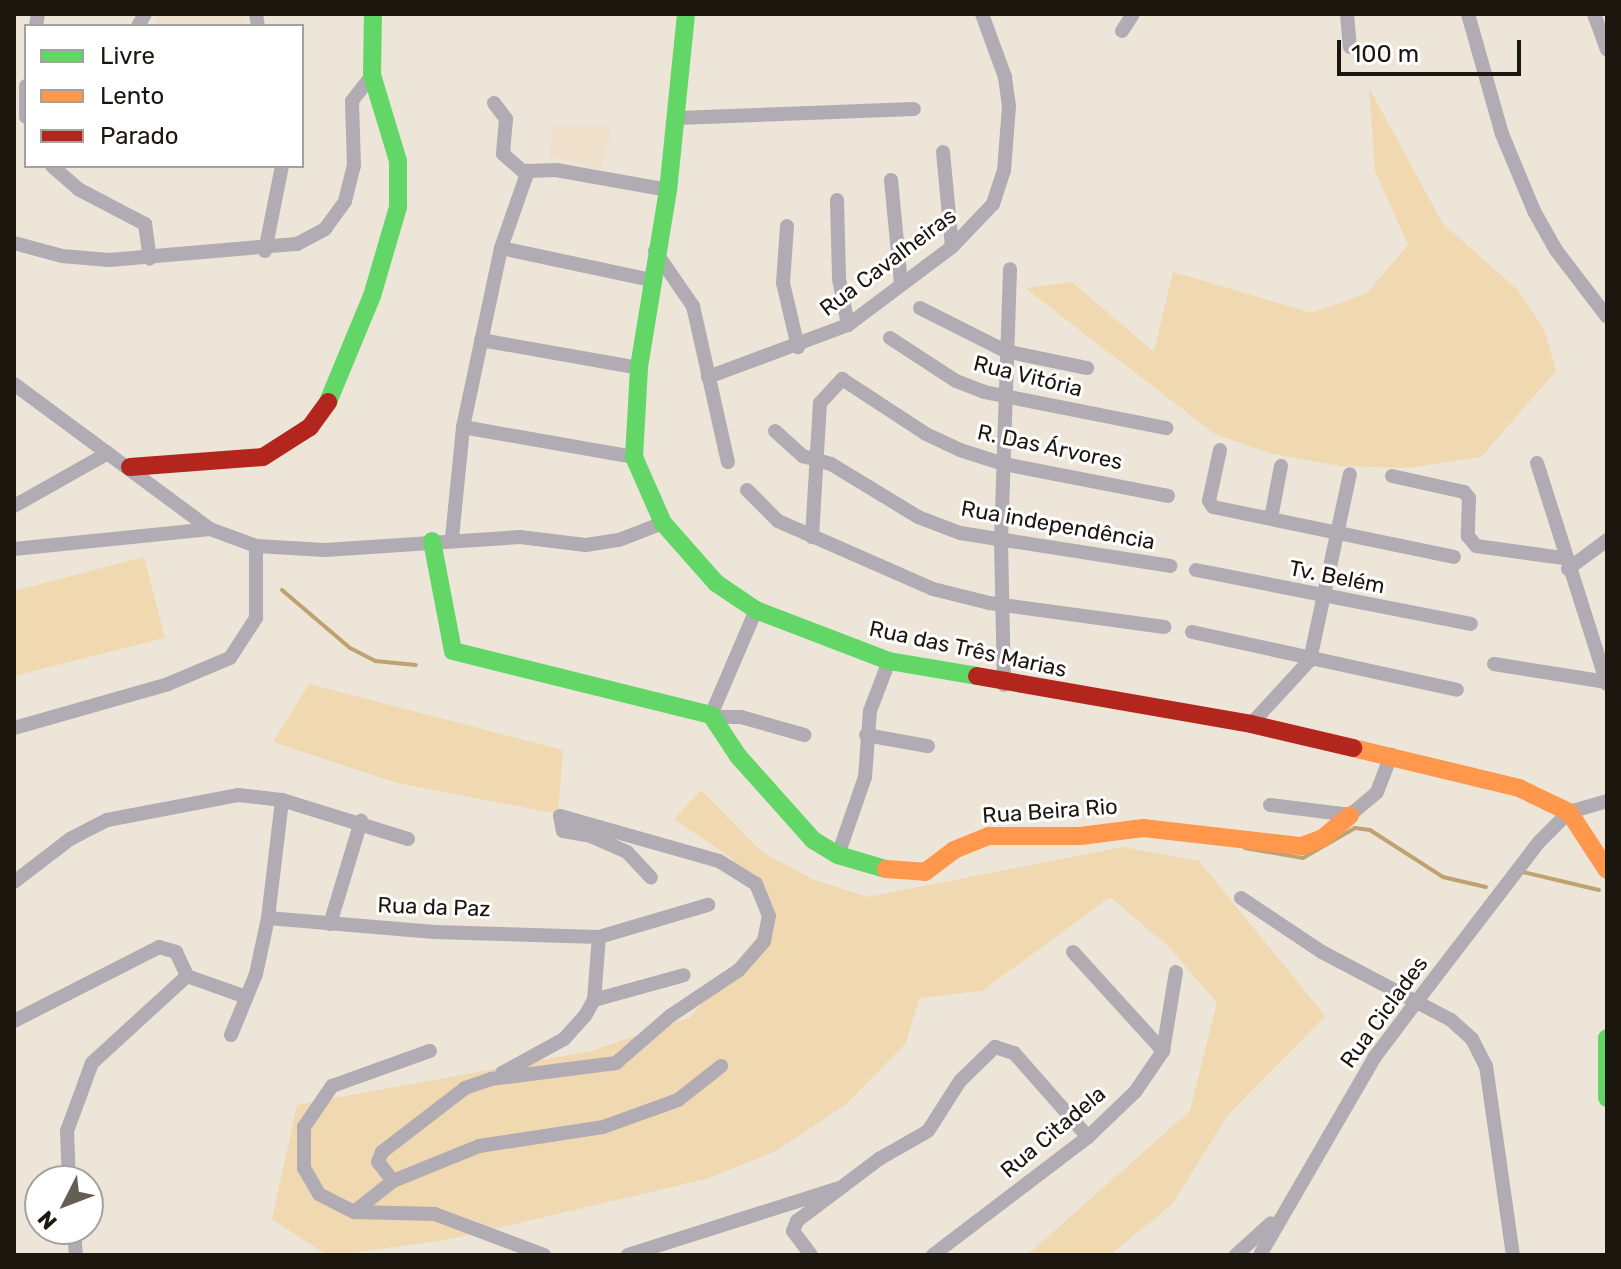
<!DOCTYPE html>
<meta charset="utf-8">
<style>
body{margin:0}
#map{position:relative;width:1621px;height:1269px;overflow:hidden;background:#ede5d8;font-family:Rubik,sans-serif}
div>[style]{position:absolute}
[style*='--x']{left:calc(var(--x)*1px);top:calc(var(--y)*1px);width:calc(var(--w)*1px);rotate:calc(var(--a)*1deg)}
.built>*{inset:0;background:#eee0ca;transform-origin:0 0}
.green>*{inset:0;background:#f0d8b0}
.stream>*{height:4px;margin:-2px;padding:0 2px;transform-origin:2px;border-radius:2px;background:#bfa270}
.street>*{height:14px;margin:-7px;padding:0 7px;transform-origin:7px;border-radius:7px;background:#b1abb3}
.fast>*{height:18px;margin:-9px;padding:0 9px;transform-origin:9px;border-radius:9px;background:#63d668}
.slow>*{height:18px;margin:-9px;padding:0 9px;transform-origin:9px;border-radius:9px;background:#ff974d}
.jam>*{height:18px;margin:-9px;padding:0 9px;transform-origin:9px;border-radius:9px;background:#b3261e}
span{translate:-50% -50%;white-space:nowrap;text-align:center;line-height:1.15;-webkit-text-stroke:6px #fff;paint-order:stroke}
.street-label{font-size:22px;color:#1b160e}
.frame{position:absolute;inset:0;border:16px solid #1b160e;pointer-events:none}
.legend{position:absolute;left:24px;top:24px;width:280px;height:144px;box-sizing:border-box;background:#fff;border:2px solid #a4a29f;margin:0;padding:10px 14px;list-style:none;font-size:24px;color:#1b160e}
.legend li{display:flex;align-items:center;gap:16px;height:40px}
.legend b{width:40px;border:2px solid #a4a29f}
.north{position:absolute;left:24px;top:1165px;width:80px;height:80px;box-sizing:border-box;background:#fff;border:2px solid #a4a29f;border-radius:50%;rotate:228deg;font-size:22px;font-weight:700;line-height:32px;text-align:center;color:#1b160e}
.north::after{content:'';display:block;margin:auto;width:28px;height:36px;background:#645e55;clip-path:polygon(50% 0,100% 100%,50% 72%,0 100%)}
.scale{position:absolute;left:1337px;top:40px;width:184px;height:36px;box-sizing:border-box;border:4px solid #1b160e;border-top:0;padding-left:10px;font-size:24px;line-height:28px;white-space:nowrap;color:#1b160e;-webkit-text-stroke:6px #fff;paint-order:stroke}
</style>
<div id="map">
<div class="built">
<i style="left:156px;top:14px;width:89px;height:13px"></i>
<i style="clip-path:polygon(553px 126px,611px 126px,602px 170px,549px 156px)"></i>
</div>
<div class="green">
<i style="clip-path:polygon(1369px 88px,1443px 224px,1518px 290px,1544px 329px,1556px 371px,1481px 457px,1407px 468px,1340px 466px,1269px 453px,1215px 434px,1025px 288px,1072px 282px,1154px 352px,1173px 272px,1312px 313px,1367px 293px,1408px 245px,1375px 171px)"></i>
<i style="clip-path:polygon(144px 557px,165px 638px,14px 676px,14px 591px)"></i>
<i style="clip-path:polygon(309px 684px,563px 750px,558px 814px,397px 783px,273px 742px)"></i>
<i style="clip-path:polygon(701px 790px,762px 852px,812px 879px,868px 897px,1123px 847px,1199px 861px,1325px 1016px,1228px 1115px,1172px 1204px,1110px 1255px,1027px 1255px,1190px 1111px,1217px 1003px,1168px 946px,1110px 897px,982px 991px,919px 998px,906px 1043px,845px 1105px,776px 1151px,706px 1179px,446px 1240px,336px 1255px,327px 1255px,272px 1219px,297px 1105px,591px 1051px,691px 1017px,773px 917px,731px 858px,674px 819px)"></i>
</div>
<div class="stream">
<i style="--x:282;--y:590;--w:89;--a:40.5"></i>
<i style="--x:350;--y:648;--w:28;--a:27"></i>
<i style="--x:375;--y:661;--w:41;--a:5.6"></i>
<i style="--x:1245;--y:848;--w:59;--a:9.8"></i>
<i style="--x:1303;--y:858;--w:60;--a:-30"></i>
<i style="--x:1355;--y:828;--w:15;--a:8"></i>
<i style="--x:1370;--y:830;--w:87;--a:32.8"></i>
<i style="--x:1443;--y:877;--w:44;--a:13.1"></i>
<i style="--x:1523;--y:872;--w:78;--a:13.3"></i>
</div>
<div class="street">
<i style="--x:256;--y:14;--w:12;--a:81"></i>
<i style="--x:1347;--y:14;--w:33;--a:85"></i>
<i style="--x:1468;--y:14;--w:125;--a:74.2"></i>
<i style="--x:1502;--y:134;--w:83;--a:67.4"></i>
<i style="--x:1534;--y:211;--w:45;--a:60.6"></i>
<i style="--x:1556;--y:250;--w:84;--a:52.7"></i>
<i style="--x:1594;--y:14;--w:38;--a:70"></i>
<i style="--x:36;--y:26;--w:12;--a:-81"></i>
<i style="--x:138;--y:26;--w:14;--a:-60"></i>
<i style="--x:1122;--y:31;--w:20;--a:-57"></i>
<i style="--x:26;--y:86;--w:31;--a:90"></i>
<i style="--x:494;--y:103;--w:20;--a:53"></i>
<i style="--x:506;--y:119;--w:35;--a:95"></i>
<i style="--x:503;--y:154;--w:30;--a:41"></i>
<i style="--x:678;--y:118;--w:236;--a:-2.2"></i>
<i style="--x:943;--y:152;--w:95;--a:84.6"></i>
<i style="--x:52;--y:166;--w:35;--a:41"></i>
<i style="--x:78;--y:189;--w:76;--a:27.6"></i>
<i style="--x:145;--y:224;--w:35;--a:82"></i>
<i style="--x:891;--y:180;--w:104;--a:84.5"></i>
<i style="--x:837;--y:200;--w:79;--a:88.5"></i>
<i style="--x:839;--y:279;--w:47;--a:78.9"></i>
<i style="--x:787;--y:226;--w:57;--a:94"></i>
<i style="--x:783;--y:283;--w:66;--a:76.8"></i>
<i style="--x:14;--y:243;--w:50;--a:15.2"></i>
<i style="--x:62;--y:256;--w:47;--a:4.9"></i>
<i style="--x:109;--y:260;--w:189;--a:-4.9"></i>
<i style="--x:297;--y:244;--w:32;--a:-28"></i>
<i style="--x:325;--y:229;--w:34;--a:-54"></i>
<i style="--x:345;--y:201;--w:36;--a:-76"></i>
<i style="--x:354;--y:166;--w:65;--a:-91.8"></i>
<i style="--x:352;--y:101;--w:33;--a:-52"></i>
<i style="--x:501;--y:248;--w:153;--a:12"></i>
<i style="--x:265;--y:251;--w:87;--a:-78.7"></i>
<i style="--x:655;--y:251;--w:67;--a:55.4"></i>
<i style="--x:693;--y:306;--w:160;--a:77.4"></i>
<i style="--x:920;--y:308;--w:95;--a:26.8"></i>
<i style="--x:1005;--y:351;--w:84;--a:11.7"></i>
<i style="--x:890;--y:338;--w:79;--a:33.1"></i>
<i style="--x:956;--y:381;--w:30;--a:21"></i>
<i style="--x:984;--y:392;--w:186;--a:11.2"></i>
<i style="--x:481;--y:340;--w:160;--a:10"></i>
<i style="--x:708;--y:377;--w:149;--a:-20.4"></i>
<i style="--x:848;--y:325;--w:130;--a:-36.9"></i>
<i style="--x:952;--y:247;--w:59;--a:-46.4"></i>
<i style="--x:993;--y:204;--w:35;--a:-72"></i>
<i style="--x:1004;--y:171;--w:65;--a:-85.6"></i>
<i style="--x:1009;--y:106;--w:29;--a:-98"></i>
<i style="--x:1005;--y:77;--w:67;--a:-110.1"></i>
<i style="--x:14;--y:384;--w:244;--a:36.5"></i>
<i style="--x:210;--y:529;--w:49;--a:20.3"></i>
<i style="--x:256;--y:546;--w:69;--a:3.3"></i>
<i style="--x:325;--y:550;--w:195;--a:-3.8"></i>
<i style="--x:520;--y:537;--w:66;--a:6.9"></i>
<i style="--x:586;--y:545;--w:33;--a:-9"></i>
<i style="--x:619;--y:540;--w:47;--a:-21.1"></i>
<i style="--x:463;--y:427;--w:174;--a:10"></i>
<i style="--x:775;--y:431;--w:38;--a:42"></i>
<i style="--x:803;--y:456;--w:29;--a:16"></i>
<i style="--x:831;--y:464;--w:102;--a:31.3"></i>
<i style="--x:918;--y:517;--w:45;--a:20.9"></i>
<i style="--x:960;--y:533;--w:213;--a:8.9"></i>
<i style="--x:1220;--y:450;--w:52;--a:102.2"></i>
<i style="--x:1209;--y:501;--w:7;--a:56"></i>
<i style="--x:1213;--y:507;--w:246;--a:11.7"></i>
<i style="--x:1537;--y:463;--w:232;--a:72.4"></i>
<i style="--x:1392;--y:476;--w:74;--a:12.5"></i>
<i style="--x:1464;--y:492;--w:8;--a:50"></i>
<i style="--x:1469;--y:498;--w:38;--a:92"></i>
<i style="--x:1468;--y:536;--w:13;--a:51"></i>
<i style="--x:1476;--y:546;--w:89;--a:7.8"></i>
<i style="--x:747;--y:490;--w:44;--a:45"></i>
<i style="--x:778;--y:521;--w:169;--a:23.7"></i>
<i style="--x:933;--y:589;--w:58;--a:14"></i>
<i style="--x:989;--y:603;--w:177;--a:7.8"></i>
<i style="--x:14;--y:506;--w:108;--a:-29.4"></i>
<i style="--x:1271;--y:518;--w:53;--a:-79.1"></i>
<i style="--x:812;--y:537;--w:134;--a:-86.6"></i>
<i style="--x:820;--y:403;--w:33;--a:-47"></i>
<i style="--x:842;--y:379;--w:100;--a:33.2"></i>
<i style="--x:926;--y:434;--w:38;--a:25"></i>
<i style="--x:960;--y:450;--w:46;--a:17.7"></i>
<i style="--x:1004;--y:464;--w:167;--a:11"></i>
<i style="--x:452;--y:538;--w:112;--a:-84.3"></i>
<i style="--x:463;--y:427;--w:183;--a:-78"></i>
<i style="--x:501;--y:248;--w:82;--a:-70.7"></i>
<i style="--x:528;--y:171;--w:28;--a:-2"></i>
<i style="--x:556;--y:170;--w:114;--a:10.1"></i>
<i style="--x:14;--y:549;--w:197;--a:-5.8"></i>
<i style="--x:1568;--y:569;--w:49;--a:-36.6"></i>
<i style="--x:1196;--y:570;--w:280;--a:11.1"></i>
<i style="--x:1192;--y:632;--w:271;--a:12.3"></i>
<i style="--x:1494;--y:664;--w:114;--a:9.1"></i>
<i style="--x:1004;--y:685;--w:144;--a:-91.2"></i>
<i style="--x:1001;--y:541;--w:272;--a:-88.1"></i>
<i style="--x:711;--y:715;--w:114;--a:-66.8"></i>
<i style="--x:713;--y:717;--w:28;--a:0"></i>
<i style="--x:741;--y:717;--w:66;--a:15.9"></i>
<i style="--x:1251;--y:724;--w:87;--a:-47.3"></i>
<i style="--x:1310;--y:660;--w:190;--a:-77.9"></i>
<i style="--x:14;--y:728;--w:160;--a:-15.9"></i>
<i style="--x:168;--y:684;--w:67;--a:-22.8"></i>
<i style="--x:230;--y:658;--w:48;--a:-57"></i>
<i style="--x:256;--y:618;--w:72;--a:-90"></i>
<i style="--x:866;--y:735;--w:63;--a:10.1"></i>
<i style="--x:1270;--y:805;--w:81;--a:7.1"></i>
<i style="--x:1350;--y:815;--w:35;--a:-40"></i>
<i style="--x:1377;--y:792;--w:40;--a:-69"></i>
<i style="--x:838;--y:855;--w:83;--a:-70.9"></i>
<i style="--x:865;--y:777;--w:66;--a:-85.7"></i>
<i style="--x:870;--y:711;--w:53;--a:-69.2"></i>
<i style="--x:14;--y:882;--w:71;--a:-37.5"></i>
<i style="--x:70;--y:839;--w:42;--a:-27.2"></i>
<i style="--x:107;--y:820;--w:133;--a:-10.8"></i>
<i style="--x:238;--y:795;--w:44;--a:6.5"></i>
<i style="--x:282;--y:800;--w:132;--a:17.2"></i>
<i style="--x:1241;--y:898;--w:97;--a:33.7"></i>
<i style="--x:1322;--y:952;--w:146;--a:27.8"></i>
<i style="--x:1451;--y:1020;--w:28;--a:42"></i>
<i style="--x:1472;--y:1039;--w:30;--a:63"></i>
<i style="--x:1486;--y:1066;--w:191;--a:81.9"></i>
<i style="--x:268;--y:918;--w:167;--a:4.8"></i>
<i style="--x:434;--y:932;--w:165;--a:1.7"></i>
<i style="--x:599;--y:937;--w:114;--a:-16.4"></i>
<i style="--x:330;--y:924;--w:108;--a:-73.2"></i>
<i style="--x:1073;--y:952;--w:134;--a:47.7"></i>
<i style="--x:187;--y:976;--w:63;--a:19.6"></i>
<i style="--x:594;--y:1000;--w:93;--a:-15.5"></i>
<i style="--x:14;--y:1021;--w:163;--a:-27"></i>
<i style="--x:159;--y:947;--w:18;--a:16"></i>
<i style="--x:176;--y:952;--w:26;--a:65"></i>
<i style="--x:231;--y:1035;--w:66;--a:-67.7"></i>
<i style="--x:256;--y:974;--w:57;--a:-77.9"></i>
<i style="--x:268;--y:918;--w:119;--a:-83.2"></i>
<i style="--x:502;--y:1073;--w:71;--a:-28.7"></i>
<i style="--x:564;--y:1039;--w:31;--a:-48"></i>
<i style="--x:585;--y:1016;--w:18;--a:-61"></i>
<i style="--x:594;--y:1000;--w:63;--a:-85.5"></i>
<i style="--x:69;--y:1181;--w:50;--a:-92.3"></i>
<i style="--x:67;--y:1131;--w:72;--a:-69.8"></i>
<i style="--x:92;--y:1063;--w:129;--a:-42.5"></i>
<i style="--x:393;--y:1181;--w:24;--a:-128"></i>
<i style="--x:378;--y:1162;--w:11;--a:-68"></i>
<i style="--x:382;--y:1152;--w:105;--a:-37.6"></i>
<i style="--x:465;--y:1088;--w:28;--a:-19"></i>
<i style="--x:491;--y:1079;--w:126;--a:-7.3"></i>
<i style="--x:616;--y:1063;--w:72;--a:-41"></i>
<i style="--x:670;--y:1016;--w:83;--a:-33.7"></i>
<i style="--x:739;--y:970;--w:38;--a:-49"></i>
<i style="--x:764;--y:941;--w:25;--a:-79"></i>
<i style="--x:769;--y:916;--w:35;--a:-112"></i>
<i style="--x:756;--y:884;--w:44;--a:-148.1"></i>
<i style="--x:719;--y:861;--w:165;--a:-164.2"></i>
<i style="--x:560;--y:816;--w:15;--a:79"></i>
<i style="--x:563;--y:831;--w:28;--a:10"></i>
<i style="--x:591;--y:836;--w:39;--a:24"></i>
<i style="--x:627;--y:852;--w:35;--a:47"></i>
<i style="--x:354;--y:1212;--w:39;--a:-153"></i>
<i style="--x:319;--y:1194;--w:30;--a:-120"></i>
<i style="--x:304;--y:1168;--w:41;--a:-90"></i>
<i style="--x:304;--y:1127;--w:50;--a:-55.7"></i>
<i style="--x:332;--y:1086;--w:104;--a:-19.7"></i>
<i style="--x:74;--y:1229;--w:26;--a:86"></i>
<i style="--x:544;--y:1255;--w:116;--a:-159.4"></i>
<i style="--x:435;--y:1214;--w:81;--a:-178.6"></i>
<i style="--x:354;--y:1212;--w:50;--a:-38.5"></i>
<i style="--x:393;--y:1181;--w:93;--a:-22.1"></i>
<i style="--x:479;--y:1146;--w:125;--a:-8.7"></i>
<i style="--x:603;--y:1127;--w:80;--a:-19.8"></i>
<i style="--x:678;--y:1100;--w:55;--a:-38.3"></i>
<i style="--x:628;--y:1255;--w:221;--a:-17.6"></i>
<i style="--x:811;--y:1255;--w:30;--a:-127"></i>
<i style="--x:793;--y:1231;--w:11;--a:-68"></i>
<i style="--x:797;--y:1221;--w:103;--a:-37.1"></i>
<i style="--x:879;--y:1159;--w:56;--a:-29.7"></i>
<i style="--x:928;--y:1131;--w:59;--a:-57.4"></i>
<i style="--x:960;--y:1081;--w:49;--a:-44.2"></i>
<i style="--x:995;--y:1047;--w:20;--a:18"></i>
<i style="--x:1014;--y:1053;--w:112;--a:48.6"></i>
<i style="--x:933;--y:1255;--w:195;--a:-37.3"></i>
<i style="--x:1088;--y:1137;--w:65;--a:-43.8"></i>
<i style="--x:1135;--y:1092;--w:50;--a:-55.7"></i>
<i style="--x:1163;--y:1051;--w:80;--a:-80.7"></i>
<i style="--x:1236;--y:1255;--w:47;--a:-42.4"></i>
<i style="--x:1260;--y:1255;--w:228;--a:-59.9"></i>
<i style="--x:1374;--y:1058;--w:71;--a:-53"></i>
<i style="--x:1417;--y:1001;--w:200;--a:-52.5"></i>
<i style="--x:1539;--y:842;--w:42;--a:-45"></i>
<i style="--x:1569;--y:812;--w:40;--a:-16"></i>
</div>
<div class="fast">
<i style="--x:686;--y:14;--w:177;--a:95.8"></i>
<i style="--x:668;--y:190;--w:180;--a:99.3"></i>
<i style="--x:639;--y:368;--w:89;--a:93.2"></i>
<i style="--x:634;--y:457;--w:72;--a:66.3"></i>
<i style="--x:663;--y:523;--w:80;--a:48.5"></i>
<i style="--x:716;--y:583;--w:48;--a:34"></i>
<i style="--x:756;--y:610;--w:142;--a:21"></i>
<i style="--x:889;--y:661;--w:89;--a:9.7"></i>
<i style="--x:328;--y:402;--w:115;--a:-67.5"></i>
<i style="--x:372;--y:296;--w:93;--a:-73.7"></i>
<i style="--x:398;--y:207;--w:46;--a:-90"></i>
<i style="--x:398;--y:161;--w:90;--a:-106.8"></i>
<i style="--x:372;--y:75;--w:61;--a:-89.1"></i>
<i style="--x:432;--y:541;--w:112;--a:79.2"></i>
<i style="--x:453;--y:651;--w:266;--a:13.9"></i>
<i style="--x:711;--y:715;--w:49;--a:56.6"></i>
<i style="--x:738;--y:756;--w:113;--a:48.2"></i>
<i style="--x:813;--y:840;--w:29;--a:31"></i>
<i style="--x:838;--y:855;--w:50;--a:16.3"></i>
<i style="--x:1607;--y:1038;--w:60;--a:90"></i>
</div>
<div class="slow">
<i style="--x:1353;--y:748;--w:171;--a:13.5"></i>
<i style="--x:1519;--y:788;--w:55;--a:25.6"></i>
<i style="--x:1569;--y:812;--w:69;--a:56.8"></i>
<i style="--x:886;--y:869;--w:39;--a:4"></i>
<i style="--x:925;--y:872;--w:36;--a:-37"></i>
<i style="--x:954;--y:850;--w:38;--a:-22"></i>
<i style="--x:989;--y:836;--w:91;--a:0"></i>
<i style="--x:1080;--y:836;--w:64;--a:-7.2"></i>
<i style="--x:1143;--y:828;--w:160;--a:6.5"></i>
<i style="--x:1302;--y:846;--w:22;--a:-21"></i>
<i style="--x:1323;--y:838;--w:35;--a:-40"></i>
</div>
<div class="jam">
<i style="--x:130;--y:467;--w:133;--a:-4.3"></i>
<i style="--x:263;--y:457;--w:56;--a:-32.6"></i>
<i style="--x:310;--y:427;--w:31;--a:-54"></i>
<i style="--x:977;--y:676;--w:278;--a:9.9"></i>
<i style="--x:1251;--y:724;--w:105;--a:13.2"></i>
</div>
<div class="street-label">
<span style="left:888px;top:262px;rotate:-37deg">Rua Cavalheiras</span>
<span style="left:1028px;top:376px;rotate:14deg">Rua Vitória</span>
<span style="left:1050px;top:447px;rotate:12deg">R. Das Árvores</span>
<span style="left:1058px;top:525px;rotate:10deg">Rua independência</span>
<span style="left:1337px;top:577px;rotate:11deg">Tv. Belém</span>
<span style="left:968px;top:649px;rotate:12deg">Rua das Três Marias</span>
<span style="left:1050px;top:811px;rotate:-4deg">Rua Beira Rio</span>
<span style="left:434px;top:907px;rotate:2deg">Rua da Paz</span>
<span style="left:1384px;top:1012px;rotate:-54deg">Rua Ciclades</span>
<span style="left:1053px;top:1132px;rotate:-40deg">Rua Citadela</span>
</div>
<div class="frame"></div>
<ul class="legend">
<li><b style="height:10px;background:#63d668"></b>Livre</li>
<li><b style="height:10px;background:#ff974d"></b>Lento</li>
<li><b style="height:10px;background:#b3261e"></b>Parado</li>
</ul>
<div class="north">N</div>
<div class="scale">100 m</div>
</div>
